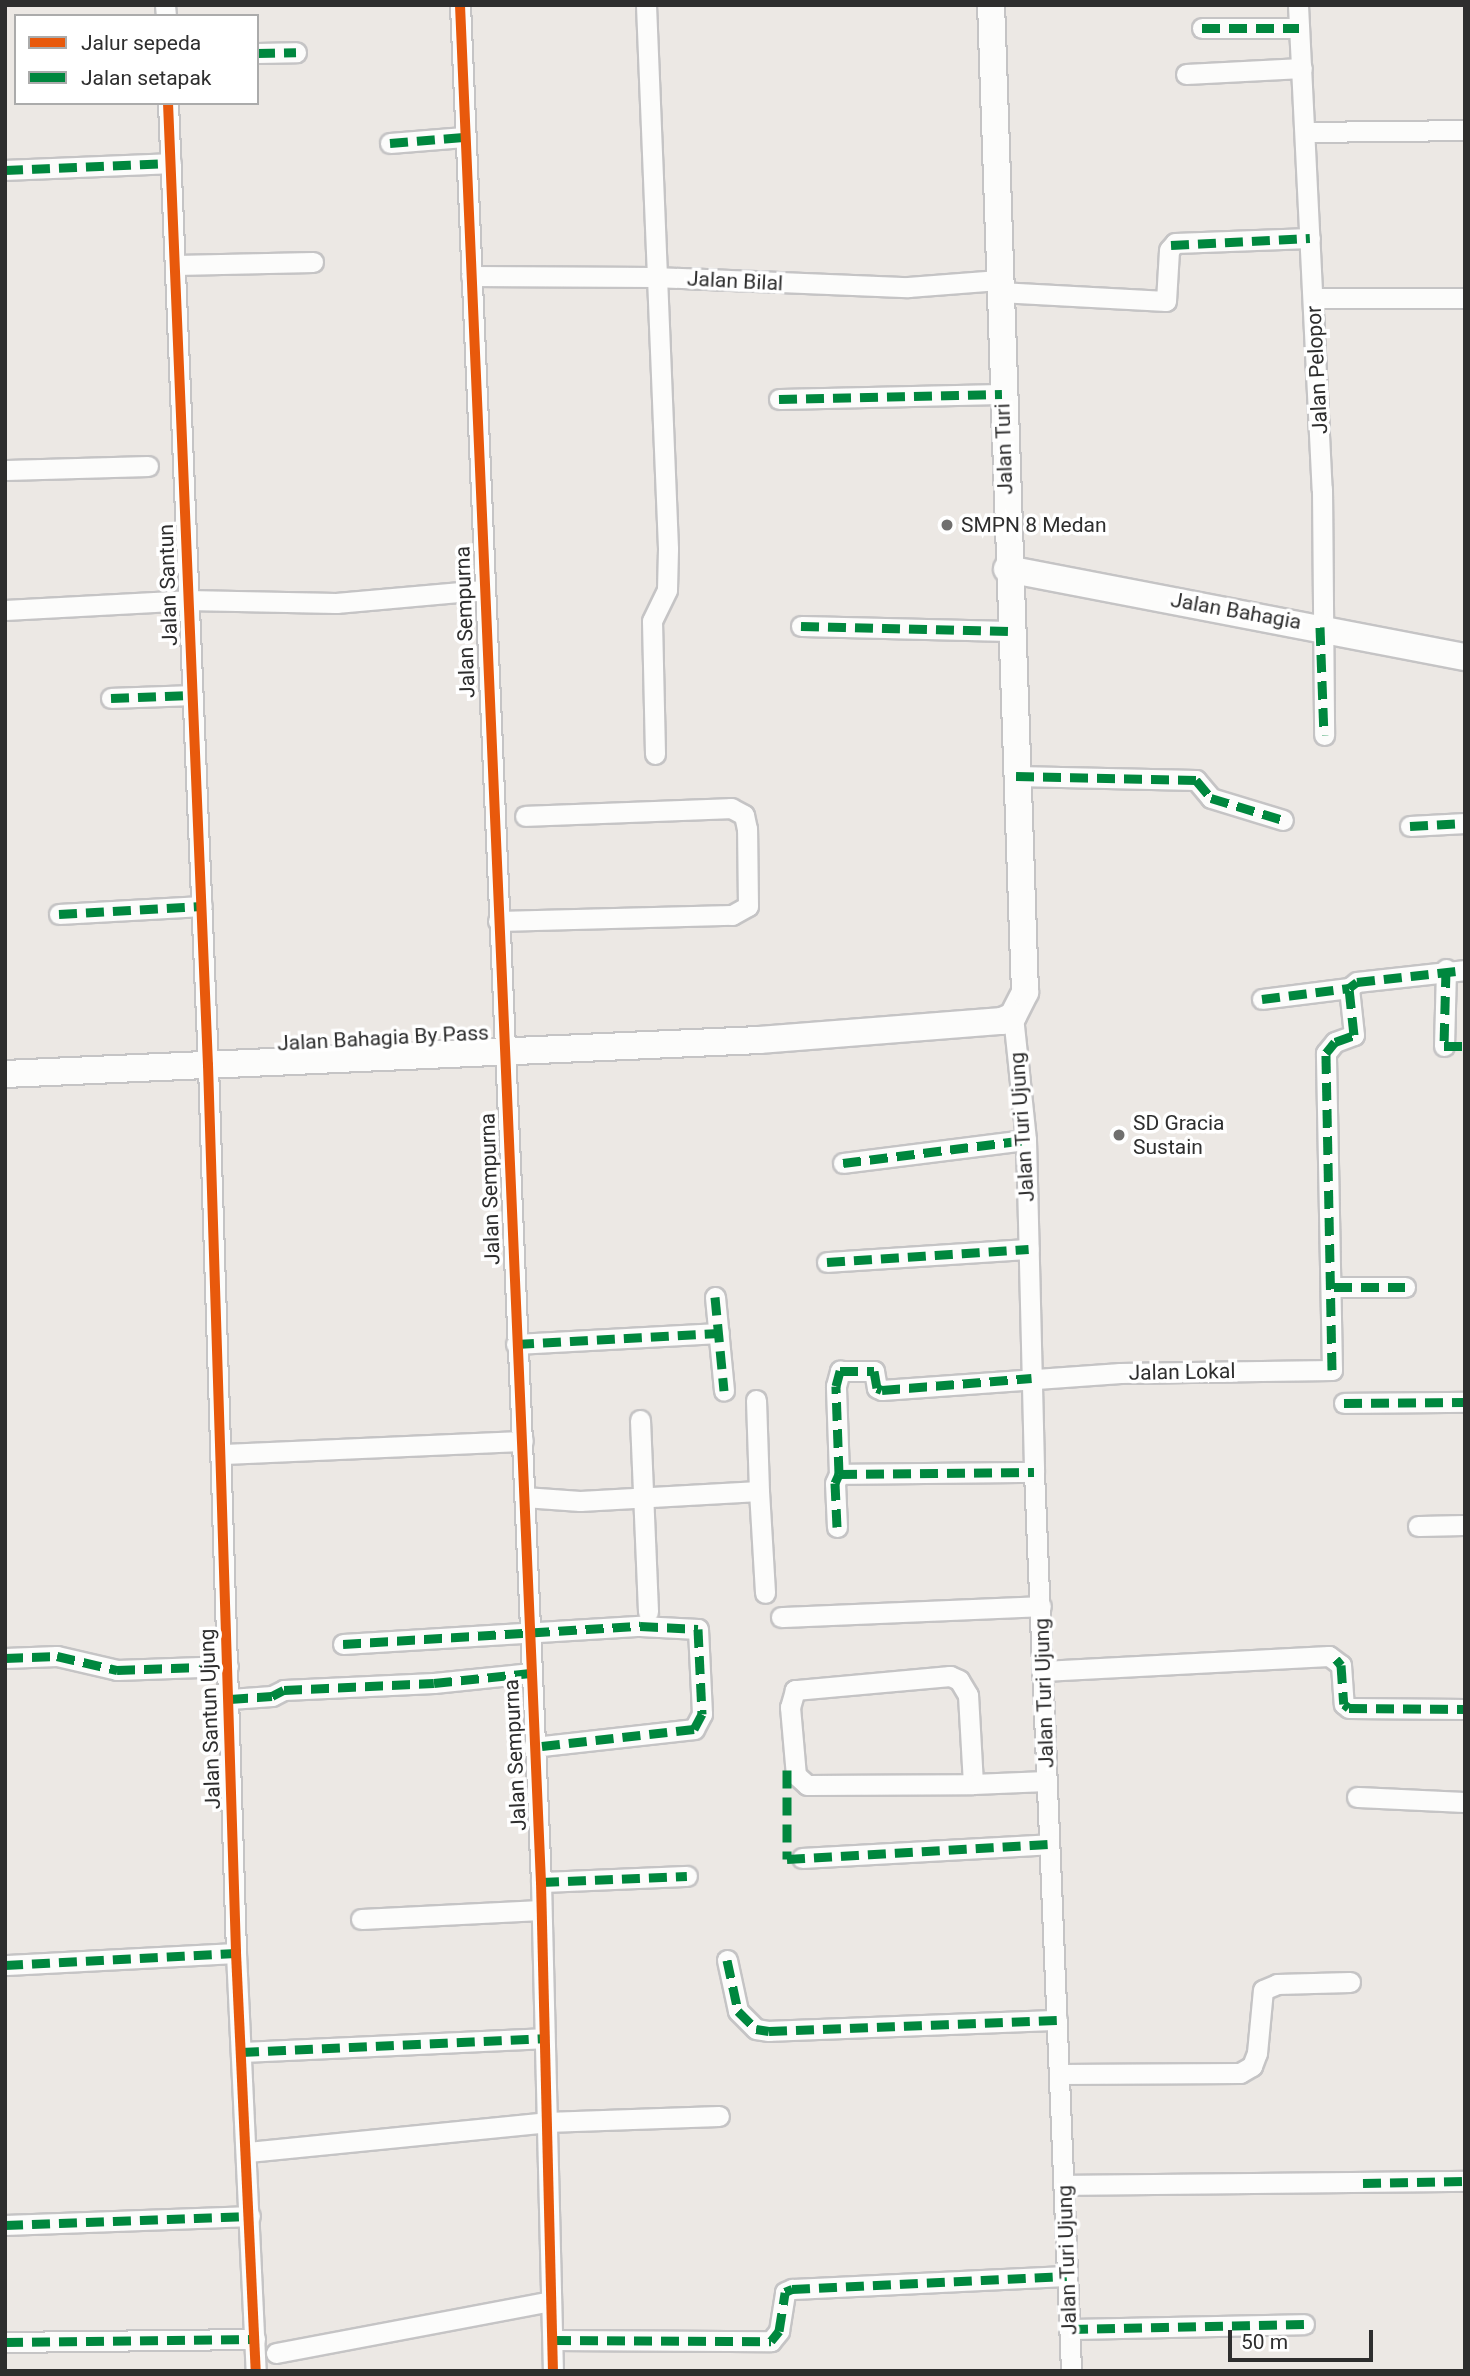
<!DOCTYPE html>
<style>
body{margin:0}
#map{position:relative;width:1470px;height:2376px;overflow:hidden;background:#ece8e4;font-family:Roboto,sans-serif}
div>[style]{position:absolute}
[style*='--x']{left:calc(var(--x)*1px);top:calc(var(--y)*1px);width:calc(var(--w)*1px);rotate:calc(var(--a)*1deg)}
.roads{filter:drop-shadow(2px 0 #c5c4c5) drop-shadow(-2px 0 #c5c4c5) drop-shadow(0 2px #c5c4c5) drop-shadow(0 -2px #c5c4c5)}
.street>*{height:19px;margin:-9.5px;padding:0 9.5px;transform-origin:9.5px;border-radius:9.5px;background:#fcfcfb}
.secondary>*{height:26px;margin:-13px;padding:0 13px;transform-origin:13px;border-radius:13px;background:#fcfcfb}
.quiet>*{height:9px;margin-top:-4.5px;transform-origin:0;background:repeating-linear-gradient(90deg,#00873e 0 18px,transparent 0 27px)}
.cycleway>*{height:10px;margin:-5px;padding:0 5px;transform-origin:5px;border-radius:5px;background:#e8590c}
.dots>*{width:19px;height:19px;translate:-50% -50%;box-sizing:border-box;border:4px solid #fff;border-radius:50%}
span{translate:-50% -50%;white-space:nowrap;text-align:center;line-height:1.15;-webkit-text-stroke:7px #fff;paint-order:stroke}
.street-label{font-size:21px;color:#2e2e2e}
.poi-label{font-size:21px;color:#2e2e2e}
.left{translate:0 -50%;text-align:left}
.frame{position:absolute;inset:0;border:7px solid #2e2e2e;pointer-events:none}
.legend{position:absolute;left:14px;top:14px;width:245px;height:91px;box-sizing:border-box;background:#fff;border:2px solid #ababab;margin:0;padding:9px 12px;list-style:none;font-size:21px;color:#2e2e2e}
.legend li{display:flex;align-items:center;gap:14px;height:35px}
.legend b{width:35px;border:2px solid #ababab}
.scale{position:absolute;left:1228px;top:2330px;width:145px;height:32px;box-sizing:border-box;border:4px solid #2e2e2e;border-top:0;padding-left:9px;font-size:21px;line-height:24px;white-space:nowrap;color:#2e2e2e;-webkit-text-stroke:5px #fff;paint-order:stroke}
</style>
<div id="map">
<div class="roads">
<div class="street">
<i style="--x:165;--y:5;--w:11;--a:85"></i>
<i style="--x:460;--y:5;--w:1879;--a:87.53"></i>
<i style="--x:541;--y:1882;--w:489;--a:88.6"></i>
<i style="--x:646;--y:5;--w:544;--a:87.68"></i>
<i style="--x:668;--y:549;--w:41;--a:91.4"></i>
<i style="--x:667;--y:590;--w:34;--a:116"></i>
<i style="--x:652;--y:621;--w:133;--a:88.7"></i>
<i style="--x:1298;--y:5;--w:485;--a:87.2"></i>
<i style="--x:1322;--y:489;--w:246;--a:89.5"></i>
<i style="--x:1202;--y:28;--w:97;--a:0"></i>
<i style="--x:257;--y:53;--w:39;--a:-1"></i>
<i style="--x:1186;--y:74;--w:116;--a:-3"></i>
<i style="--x:168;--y:103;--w:963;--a:87.62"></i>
<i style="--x:208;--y:1065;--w:888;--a:88.19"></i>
<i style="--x:236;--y:1953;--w:418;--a:87.3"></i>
<i style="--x:1306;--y:132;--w:159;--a:-0.7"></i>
<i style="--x:390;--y:143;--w:74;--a:-4.6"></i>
<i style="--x:5;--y:170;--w:166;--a:-2.4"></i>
<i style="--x:176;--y:265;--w:137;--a:-1.3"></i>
<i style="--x:471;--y:276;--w:183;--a:0.3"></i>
<i style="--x:654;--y:277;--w:254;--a:2.3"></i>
<i style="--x:908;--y:287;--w:91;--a:-4.4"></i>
<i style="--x:999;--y:292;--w:167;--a:3.1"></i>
<i style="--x:1166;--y:301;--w:51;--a:-86.6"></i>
<i style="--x:1169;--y:250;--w:9;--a:-49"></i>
<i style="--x:1175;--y:243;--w:135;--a:-2.1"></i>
<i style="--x:1313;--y:298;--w:152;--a:0"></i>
<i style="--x:779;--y:399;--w:223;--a:-1.3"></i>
<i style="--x:5;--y:470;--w:143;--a:-1.6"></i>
<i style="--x:5;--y:610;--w:182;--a:-3.1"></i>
<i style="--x:187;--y:600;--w:149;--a:1.2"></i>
<i style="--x:336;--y:603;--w:148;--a:-5.1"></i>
<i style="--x:801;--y:626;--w:209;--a:1.4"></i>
<i style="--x:111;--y:698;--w:81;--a:-2.1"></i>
<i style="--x:1016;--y:776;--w:180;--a:1.3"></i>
<i style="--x:1196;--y:780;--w:23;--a:50"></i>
<i style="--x:1211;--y:798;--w:75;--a:17"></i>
<i style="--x:1410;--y:826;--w:55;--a:-3.1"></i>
<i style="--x:59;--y:914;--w:143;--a:-3.2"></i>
<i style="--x:498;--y:921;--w:234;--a:-1.5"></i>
<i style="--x:732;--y:915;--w:18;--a:-29"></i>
<i style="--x:748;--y:906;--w:77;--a:-90.7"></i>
<i style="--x:747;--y:829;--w:14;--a:-102"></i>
<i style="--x:744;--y:815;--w:15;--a:-152"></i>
<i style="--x:731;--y:808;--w:206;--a:177.8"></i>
<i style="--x:1262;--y:999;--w:88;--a:-7.2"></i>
<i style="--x:1013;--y:1016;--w:125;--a:84"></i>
<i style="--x:1026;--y:1140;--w:332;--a:88.6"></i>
<i style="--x:1034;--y:1472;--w:900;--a:87.64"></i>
<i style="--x:1444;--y:1046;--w:77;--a:-88.5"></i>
<i style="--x:843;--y:1163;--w:184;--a:-7.2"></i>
<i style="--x:827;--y:1262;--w:202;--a:-3.7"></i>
<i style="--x:1334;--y:1287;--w:71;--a:0"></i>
<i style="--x:715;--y:1297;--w:94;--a:84.5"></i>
<i style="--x:516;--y:1344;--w:203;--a:-3.1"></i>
<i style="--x:756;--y:1400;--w:91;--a:88.1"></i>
<i style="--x:1344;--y:1403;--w:121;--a:-0.5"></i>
<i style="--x:640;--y:1420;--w:192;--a:87.6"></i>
<i style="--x:222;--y:1454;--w:301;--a:-2.5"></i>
<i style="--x:839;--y:1474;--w:88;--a:-92"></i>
<i style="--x:836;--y:1386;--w:16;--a:-75"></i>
<i style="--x:840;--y:1371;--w:34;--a:0"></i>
<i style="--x:874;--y:1371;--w:17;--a:80"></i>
<i style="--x:877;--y:1388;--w:5;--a:22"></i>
<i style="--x:882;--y:1390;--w:239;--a:-4.1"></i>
<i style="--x:1120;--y:1373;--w:212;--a:-0.8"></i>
<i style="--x:1332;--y:1370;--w:317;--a:-91.1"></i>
<i style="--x:1326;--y:1053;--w:14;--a:-51"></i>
<i style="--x:1335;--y:1042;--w:20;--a:-20"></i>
<i style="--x:1354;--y:1035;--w:47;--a:-96.1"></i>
<i style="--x:1349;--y:988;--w:10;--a:-37"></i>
<i style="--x:1357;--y:982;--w:109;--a:-6.3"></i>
<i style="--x:524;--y:1497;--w:56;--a:4.1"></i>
<i style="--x:580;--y:1501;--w:179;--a:-3.2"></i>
<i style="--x:759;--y:1491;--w:102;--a:86.6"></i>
<i style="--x:1418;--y:1526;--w:47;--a:-1.2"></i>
<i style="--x:837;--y:1527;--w:44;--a:-92.6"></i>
<i style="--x:835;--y:1483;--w:10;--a:-66"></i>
<i style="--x:839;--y:1474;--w:195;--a:-0.6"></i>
<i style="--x:781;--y:1617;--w:260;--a:-2.4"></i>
<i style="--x:343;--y:1644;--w:298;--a:-3.5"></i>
<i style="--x:640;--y:1626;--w:58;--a:3"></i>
<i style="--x:698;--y:1629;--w:85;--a:87.3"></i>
<i style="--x:702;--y:1714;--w:17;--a:118"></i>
<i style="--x:694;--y:1729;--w:162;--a:173.6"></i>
<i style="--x:5;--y:1658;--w:52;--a:-2.2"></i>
<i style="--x:57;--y:1656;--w:62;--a:13.1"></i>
<i style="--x:117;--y:1670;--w:111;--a:-2.1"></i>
<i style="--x:1043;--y:1671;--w:286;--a:-3"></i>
<i style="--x:1329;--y:1656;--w:15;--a:37"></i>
<i style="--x:1341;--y:1665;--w:39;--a:86"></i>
<i style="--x:1344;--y:1704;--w:6;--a:39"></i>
<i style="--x:1349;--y:1708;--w:116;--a:0.5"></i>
<i style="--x:230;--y:1699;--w:42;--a:-4.1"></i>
<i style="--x:272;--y:1696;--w:13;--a:-27"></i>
<i style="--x:284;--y:1690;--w:150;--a:-2.7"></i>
<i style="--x:434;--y:1683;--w:97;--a:-5.9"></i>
<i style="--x:973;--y:1784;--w:89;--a:-93.2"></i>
<i style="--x:968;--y:1695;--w:17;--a:-121"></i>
<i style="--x:959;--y:1680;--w:10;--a:-156"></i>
<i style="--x:950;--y:1676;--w:156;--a:174.8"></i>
<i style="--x:795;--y:1690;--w:18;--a:106"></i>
<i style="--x:790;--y:1707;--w:68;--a:85"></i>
<i style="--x:796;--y:1775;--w:15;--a:42"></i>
<i style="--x:807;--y:1785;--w:166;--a:-0.3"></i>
<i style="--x:973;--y:1784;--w:73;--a:-2.4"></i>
<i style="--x:1357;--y:1797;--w:108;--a:2.7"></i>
<i style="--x:802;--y:1858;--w:247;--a:-3.2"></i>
<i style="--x:541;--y:1882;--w:146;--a:-2.4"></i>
<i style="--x:361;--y:1919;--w:180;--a:-2.9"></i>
<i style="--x:727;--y:1960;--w:52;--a:77.8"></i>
<i style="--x:738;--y:2011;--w:25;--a:45"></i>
<i style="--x:756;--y:2029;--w:13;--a:9"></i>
<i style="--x:769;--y:2031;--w:288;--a:-2.2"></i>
<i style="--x:5;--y:1965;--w:231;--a:-3"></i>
<i style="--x:241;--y:2052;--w:303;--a:-2.6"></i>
<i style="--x:1060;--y:2074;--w:180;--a:-0.3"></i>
<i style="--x:1240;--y:2073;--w:14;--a:-30"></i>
<i style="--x:1252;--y:2066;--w:14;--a:-69"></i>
<i style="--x:1257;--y:2053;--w:63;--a:-84.6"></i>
<i style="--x:1263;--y:1990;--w:15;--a:-23"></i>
<i style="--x:1277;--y:1984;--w:73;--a:-1.6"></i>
<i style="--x:248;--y:2152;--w:300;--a:-5.7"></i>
<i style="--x:546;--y:2122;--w:173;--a:-2"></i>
<i style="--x:1065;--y:2185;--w:400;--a:-0.6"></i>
<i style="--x:5;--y:2225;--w:245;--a:-2.1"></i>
<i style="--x:1070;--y:2329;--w:234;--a:-1.2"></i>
<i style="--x:553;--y:2340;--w:218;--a:0.3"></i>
<i style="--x:771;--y:2341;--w:13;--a:-51"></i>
<i style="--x:779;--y:2331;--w:39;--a:-81"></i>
<i style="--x:785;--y:2292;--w:8;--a:-23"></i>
<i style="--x:792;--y:2289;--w:275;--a:-2.7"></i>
<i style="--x:5;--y:2342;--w:250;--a:-0.7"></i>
<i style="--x:276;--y:2353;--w:280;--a:-10.7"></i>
</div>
<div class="secondary">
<i style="--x:1007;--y:569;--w:466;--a:10.9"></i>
<i style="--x:5;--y:1074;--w:755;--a:-2.58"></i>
<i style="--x:759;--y:1040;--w:244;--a:-4.5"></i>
<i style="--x:1002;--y:1021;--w:12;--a:-24"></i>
<i style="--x:1013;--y:1016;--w:27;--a:-63"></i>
<i style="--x:1025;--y:992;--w:988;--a:-91.97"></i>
</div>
</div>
<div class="quiet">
<i style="--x:1202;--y:28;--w:97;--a:0"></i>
<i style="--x:257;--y:53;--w:39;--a:-1"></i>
<i style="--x:390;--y:143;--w:74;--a:-4.6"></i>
<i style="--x:5;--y:170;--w:166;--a:-2.4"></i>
<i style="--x:1171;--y:245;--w:139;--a:-2.9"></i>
<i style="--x:779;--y:399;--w:223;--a:-1.3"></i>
<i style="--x:801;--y:626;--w:209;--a:1.4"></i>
<i style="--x:1320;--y:627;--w:108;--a:87.9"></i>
<i style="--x:111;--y:698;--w:81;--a:-2.1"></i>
<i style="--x:1016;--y:776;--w:180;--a:1.3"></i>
<i style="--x:1196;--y:780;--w:23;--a:50"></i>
<i style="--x:1211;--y:798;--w:75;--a:17"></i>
<i style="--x:1410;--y:826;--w:55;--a:-3.1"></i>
<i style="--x:59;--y:914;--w:143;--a:-3.2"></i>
<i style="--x:1446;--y:969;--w:77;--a:91.5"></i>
<i style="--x:1444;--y:1046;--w:21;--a:0"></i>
<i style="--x:1262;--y:999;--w:88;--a:-7.2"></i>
<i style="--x:843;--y:1163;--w:184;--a:-7.2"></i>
<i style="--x:827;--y:1262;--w:202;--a:-3.7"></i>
<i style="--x:1334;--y:1287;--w:71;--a:0"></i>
<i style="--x:715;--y:1297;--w:94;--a:84.5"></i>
<i style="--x:516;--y:1344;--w:203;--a:-3.1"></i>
<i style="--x:1332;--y:1370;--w:317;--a:-91.1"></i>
<i style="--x:1326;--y:1053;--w:14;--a:-51"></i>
<i style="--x:1335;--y:1042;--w:20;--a:-20"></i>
<i style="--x:1354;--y:1035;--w:47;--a:-96.1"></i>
<i style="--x:1349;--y:988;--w:10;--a:-37"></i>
<i style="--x:1357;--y:982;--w:109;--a:-6.3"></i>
<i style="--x:1344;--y:1403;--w:121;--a:-0.5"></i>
<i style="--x:839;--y:1474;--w:88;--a:-92"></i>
<i style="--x:836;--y:1386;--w:16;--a:-75"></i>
<i style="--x:840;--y:1371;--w:34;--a:0"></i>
<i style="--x:874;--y:1371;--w:17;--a:80"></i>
<i style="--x:877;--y:1388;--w:5;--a:22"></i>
<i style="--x:882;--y:1390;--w:150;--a:-4.6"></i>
<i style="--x:837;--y:1527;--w:44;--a:-92.6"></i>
<i style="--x:835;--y:1483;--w:10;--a:-66"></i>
<i style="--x:839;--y:1474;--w:195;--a:-0.6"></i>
<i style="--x:343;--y:1644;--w:298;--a:-3.5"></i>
<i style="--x:640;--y:1626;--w:58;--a:3"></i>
<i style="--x:698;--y:1629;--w:85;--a:87.3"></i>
<i style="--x:702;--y:1714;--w:17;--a:118"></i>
<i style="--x:694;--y:1729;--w:162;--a:173.6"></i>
<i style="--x:5;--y:1658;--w:52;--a:-2.2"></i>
<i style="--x:57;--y:1656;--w:62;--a:13.1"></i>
<i style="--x:117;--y:1670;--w:111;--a:-2.1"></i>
<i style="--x:1336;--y:1659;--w:8;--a:50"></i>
<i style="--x:1341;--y:1665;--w:39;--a:86"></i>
<i style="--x:1344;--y:1704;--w:6;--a:39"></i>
<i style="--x:1349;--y:1708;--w:116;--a:0.5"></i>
<i style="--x:230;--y:1699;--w:42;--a:-4.1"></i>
<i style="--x:272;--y:1696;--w:13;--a:-27"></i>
<i style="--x:284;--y:1690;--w:150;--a:-2.7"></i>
<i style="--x:434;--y:1683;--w:97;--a:-5.9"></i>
<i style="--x:787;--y:1770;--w:89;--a:90"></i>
<i style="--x:787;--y:1859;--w:262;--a:-3.3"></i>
<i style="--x:541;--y:1882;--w:146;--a:-2.4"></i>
<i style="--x:727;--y:1960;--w:52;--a:77.8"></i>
<i style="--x:738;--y:2011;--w:25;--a:45"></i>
<i style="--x:756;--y:2029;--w:13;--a:9"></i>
<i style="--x:769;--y:2031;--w:288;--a:-2.2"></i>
<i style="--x:5;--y:1965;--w:231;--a:-3"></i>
<i style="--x:241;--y:2052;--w:303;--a:-2.6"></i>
<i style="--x:1363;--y:2183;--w:102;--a:-1.1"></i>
<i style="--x:5;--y:2225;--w:245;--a:-2.1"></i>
<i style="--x:1070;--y:2329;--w:234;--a:-1.2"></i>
<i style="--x:553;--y:2340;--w:218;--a:0.3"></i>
<i style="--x:771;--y:2341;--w:13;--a:-51"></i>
<i style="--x:779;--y:2331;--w:39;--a:-81"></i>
<i style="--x:785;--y:2292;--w:8;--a:-23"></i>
<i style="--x:792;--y:2289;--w:275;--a:-2.7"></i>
<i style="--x:5;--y:2342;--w:250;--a:-0.7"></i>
</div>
<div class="cycleway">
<i style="--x:460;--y:5;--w:1879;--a:87.53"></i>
<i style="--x:541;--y:1882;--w:489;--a:88.6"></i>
<i style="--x:168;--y:103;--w:963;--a:87.62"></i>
<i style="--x:208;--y:1065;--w:888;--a:88.19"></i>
<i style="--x:236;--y:1953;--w:418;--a:87.3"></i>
</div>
<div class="dots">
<i style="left:947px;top:525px;background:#706f6e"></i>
<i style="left:1119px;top:1135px;background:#706f6e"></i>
</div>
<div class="street-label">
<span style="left:735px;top:281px;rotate:3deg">Jalan Bilal</span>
<span style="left:1317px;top:370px;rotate:-93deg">Jalan Pelopor</span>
<span style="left:1004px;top:449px;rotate:-92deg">Jalan Turi</span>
<span style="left:168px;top:585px;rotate:-92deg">Jalan Santun</span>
<span style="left:1236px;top:611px;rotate:10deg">Jalan Bahagia</span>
<span style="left:465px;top:622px;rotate:-92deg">Jalan Sempurna</span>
<span style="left:383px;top:1038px;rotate:-3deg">Jalan Bahagia By Pass</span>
<span style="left:1022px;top:1127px;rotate:-94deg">Jalan Turi Ujung</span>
<span style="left:490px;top:1189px;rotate:-92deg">Jalan Sempurna</span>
<span style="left:1182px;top:1372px;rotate:-1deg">Jalan Lokal</span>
<span style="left:1044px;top:1693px;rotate:-92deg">Jalan Turi Ujung</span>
<span style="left:210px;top:1719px;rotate:-92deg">Jalan Santun Ujung</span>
<span style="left:515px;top:1755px;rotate:-93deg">Jalan Sempurna</span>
<span style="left:1067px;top:2260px;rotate:-92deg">Jalan Turi Ujung</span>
</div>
<div class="poi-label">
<span class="left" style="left:961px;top:525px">SMPN 8 Medan</span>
<span class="left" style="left:1133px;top:1135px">SD Gracia<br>Sustain</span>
</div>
<div class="frame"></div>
<ul class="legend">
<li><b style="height:9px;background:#e8590c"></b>Jalur sepeda</li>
<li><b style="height:9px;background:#00873e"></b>Jalan setapak</li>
</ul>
<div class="scale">50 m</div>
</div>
